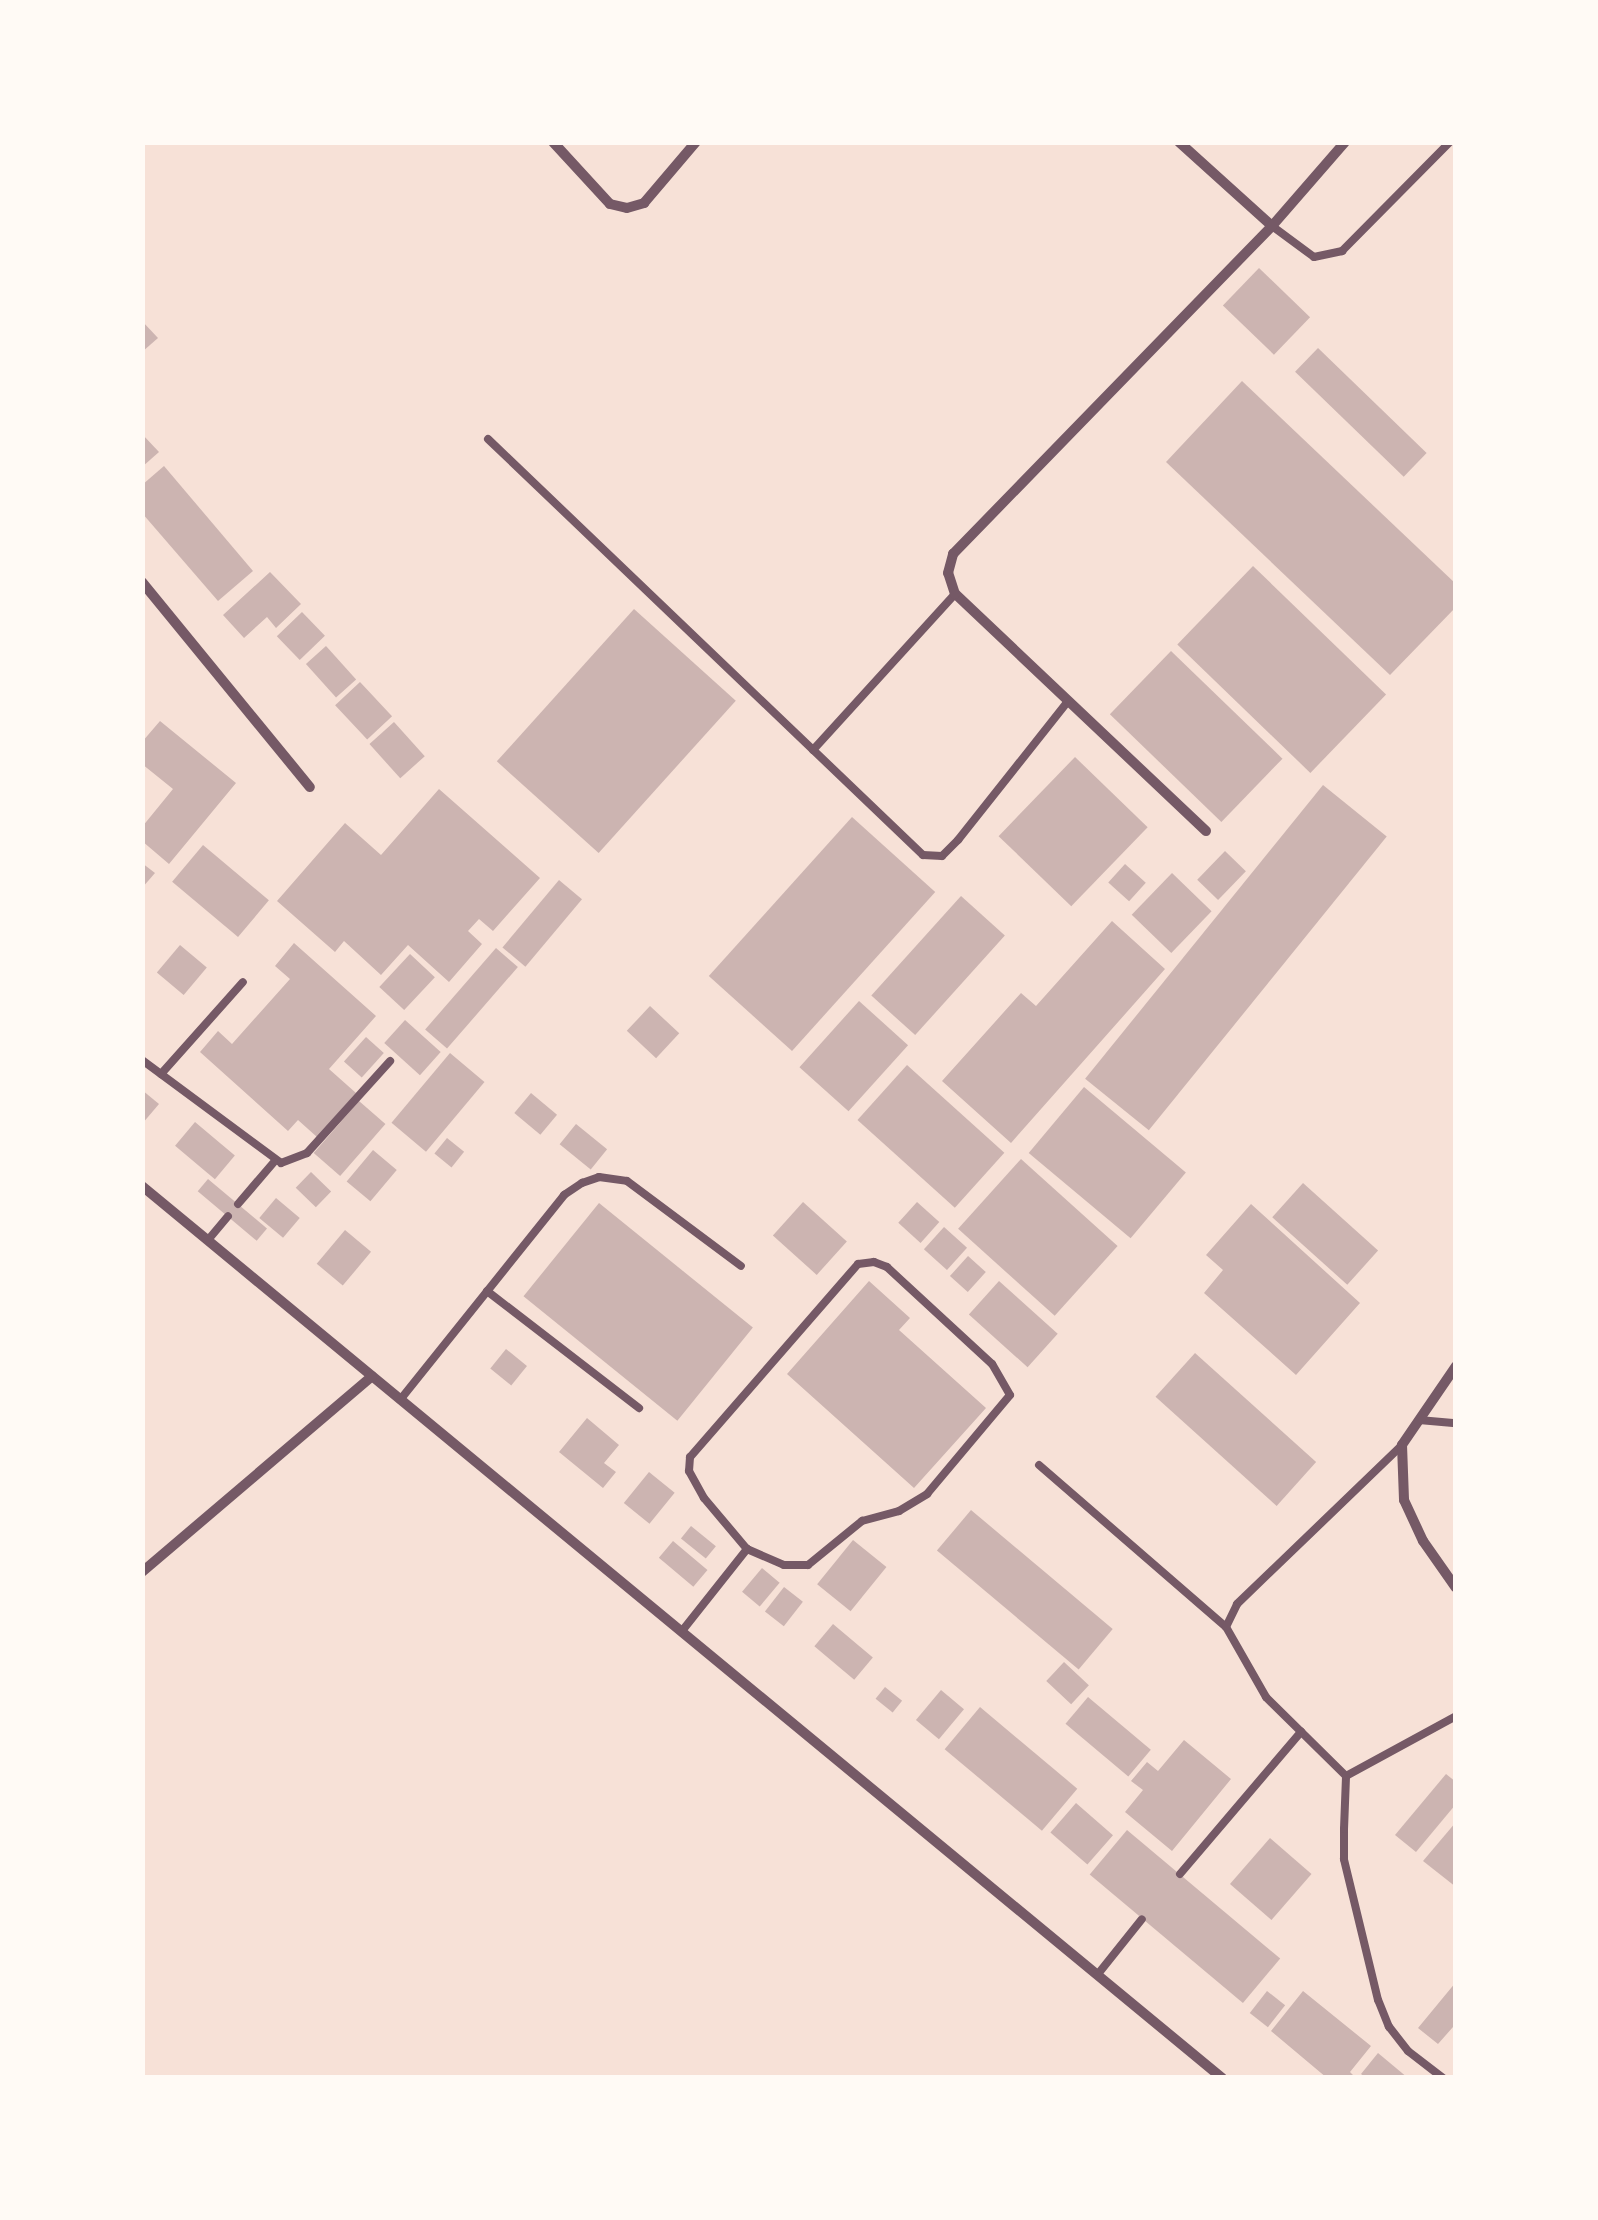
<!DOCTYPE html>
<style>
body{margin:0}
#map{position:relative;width:1598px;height:2220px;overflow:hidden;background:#f7e1d7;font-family:Commissioner,sans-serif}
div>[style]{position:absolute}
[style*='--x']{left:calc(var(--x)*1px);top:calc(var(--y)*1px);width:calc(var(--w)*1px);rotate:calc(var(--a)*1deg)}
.building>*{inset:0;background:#ccb4b1;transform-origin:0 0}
.service>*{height:8px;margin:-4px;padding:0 4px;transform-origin:4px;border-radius:4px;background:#755966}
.minor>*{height:10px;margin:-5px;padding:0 5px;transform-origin:5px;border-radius:5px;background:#755966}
span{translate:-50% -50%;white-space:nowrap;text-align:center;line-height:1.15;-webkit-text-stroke:9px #fffaf5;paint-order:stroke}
.frame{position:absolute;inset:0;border:145px solid #fffaf5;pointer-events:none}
</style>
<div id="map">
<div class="building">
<i style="left:1259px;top:268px;width:71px;height:52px;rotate:44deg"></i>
<i style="clip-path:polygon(142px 321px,158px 338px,142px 352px)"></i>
<i style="left:1318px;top:348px;width:151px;height:33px;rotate:44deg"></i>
<i style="clip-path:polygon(1242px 381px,1456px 584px,1456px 607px,1390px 675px,1166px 462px)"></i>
<i style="clip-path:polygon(142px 434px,159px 452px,142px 467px)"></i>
<i style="clip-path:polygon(164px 466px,253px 571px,218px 601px,142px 513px,142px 485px)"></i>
<i style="left:1253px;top:566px;width:185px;height:109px;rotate:44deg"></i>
<i style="clip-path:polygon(270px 572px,301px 604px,276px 628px,267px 617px,244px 638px,223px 615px)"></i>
<i style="left:634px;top:609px;width:137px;height:205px;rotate:42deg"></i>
<i style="left:302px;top:612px;width:33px;height:35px;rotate:46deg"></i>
<i style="left:326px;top:646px;width:45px;height:27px;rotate:48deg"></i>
<i style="left:1171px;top:651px;width:155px;height:88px;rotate:44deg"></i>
<i style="left:360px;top:682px;width:47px;height:34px;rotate:47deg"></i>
<i style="clip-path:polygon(160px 721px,236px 783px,169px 864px,142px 841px,142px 827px,173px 789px,142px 764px,142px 742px)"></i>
<i style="left:394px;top:722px;width:46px;height:33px;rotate:48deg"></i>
<i style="left:1075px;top:757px;width:101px;height:110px;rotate:44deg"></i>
<i style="left:1323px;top:785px;width:82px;height:378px;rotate:39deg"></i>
<i style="clip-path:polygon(439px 789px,540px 878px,493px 931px,479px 919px,468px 931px,482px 944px,449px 982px,408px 945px,381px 975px,344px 941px,335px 952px,277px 901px,345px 823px,381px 855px)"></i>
<i style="left:852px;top:817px;width:112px;height:214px;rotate:42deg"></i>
<i style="left:203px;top:845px;width:86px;height:48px;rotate:40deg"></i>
<i style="left:1225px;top:851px;width:29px;height:40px;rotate:44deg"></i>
<i style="clip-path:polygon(142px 863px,155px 873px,142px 888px)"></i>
<i style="left:1125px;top:864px;width:28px;height:25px;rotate:42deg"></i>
<i style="left:1172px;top:873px;width:55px;height:58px;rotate:44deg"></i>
<i style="left:559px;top:880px;width:30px;height:88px;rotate:40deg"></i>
<i style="left:961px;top:896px;width:59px;height:134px;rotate:42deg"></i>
<i style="clip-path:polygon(1112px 921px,1165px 969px,1011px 1143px,942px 1081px,1021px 993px,1036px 1006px)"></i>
<i style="clip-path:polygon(294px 943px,376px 1016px,329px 1069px,356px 1093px,317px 1137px,298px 1120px,288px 1131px,200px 1052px,218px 1031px,232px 1044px,290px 979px,275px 966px)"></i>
<i style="left:180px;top:945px;width:35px;height:36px;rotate:40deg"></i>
<i style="left:496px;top:948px;width:29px;height:108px;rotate:41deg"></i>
<i style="left:410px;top:954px;width:34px;height:45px;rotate:43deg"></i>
<i style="left:859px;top:1001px;width:66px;height:89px;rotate:42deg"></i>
<i style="left:650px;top:1006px;width:40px;height:34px;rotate:43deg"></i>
<i style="left:405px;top:1020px;width:48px;height:31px;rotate:42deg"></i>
<i style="left:366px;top:1037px;width:24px;height:33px;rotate:42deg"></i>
<i style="left:450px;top:1053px;width:45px;height:91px;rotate:40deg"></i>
<i style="left:907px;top:1065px;width:131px;height:74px;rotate:42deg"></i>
<i style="left:1084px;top:1087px;width:133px;height:86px;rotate:40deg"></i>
<i style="clip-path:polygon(142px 1090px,159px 1104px,142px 1124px)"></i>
<i style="left:531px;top:1093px;width:34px;height:26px;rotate:40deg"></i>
<i style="left:359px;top:1101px;width:35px;height:69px;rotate:41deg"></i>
<i style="left:195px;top:1122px;width:52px;height:31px;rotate:40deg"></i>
<i style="left:576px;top:1124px;width:40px;height:26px;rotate:39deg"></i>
<i style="left:447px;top:1138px;width:22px;height:20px;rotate:39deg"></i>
<i style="left:373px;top:1150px;width:31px;height:41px;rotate:40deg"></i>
<i style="left:1021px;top:1159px;width:130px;height:94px;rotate:42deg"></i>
<i style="left:311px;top:1172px;width:28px;height:22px;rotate:44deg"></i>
<i style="left:208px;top:1179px;width:77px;height:16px;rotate:40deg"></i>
<i style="left:1303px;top:1183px;width:101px;height:46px;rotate:42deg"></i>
<i style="left:276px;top:1198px;width:31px;height:26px;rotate:40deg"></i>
<i style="left:803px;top:1202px;width:59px;height:45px;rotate:42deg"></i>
<i style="left:917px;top:1202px;width:30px;height:28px;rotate:42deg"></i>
<i style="left:599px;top:1203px;width:198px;height:120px;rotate:39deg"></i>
<i style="clip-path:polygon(1251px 1204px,1360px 1303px,1296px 1375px,1204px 1293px,1223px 1270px,1206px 1255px)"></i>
<i style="left:944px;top:1227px;width:31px;height:30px;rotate:42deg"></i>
<i style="left:345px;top:1230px;width:34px;height:44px;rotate:40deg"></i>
<i style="left:968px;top:1256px;width:24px;height:27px;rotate:42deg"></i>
<i style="clip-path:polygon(869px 1281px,910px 1318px,899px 1330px,986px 1408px,914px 1488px,787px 1374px)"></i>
<i style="left:999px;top:1281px;width:79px;height:45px;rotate:42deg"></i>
<i style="left:506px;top:1349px;width:27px;height:25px;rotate:39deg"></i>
<i style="left:1195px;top:1353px;width:163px;height:59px;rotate:42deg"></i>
<i style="clip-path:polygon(587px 1418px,619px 1445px,604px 1463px,616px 1472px,603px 1488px,559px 1452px)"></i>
<i style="left:649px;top:1472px;width:33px;height:40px;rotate:39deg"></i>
<i style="left:971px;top:1510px;width:185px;height:53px;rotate:40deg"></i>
<i style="left:691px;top:1526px;width:32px;height:16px;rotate:39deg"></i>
<i style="left:853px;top:1540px;width:43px;height:57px;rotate:39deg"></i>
<i style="left:673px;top:1541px;width:45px;height:22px;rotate:40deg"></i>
<i style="left:762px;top:1568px;width:23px;height:31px;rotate:40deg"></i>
<i style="left:784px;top:1587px;width:24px;height:31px;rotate:38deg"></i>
<i style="left:833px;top:1624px;width:52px;height:29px;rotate:40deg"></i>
<i style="left:1064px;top:1662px;width:34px;height:26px;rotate:43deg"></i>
<i style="left:885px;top:1687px;width:22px;height:15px;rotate:39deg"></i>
<i style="left:941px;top:1690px;width:30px;height:39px;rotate:40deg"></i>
<i style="left:1088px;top:1697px;width:82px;height:35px;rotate:40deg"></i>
<i style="left:980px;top:1707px;width:127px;height:55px;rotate:40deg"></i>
<i style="clip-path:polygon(1184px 1740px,1231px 1779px,1172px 1851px,1125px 1812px,1143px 1790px,1131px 1781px,1147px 1762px,1158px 1771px)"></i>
<i style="clip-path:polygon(1446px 1774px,1456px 1782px,1456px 1804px,1416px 1852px,1395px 1835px)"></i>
<i style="left:1076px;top:1803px;width:49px;height:39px;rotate:41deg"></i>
<i style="clip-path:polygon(1456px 1822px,1456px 1887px,1423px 1861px)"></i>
<i style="left:1127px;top:1830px;width:200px;height:58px;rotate:40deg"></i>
<i style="left:1270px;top:1838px;width:55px;height:61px;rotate:41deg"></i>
<i style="clip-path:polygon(1456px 1982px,1456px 2029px,1453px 2027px,1438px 2044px,1418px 2028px)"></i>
<i style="left:1267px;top:1991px;width:23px;height:28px;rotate:38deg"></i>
<i style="clip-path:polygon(1303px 1991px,1371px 2046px,1350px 2072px,1356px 2078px,1327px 2078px,1271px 2031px)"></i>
<i style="clip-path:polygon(1378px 2053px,1408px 2078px,1366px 2078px,1361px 2074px)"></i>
</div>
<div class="service">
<i style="--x:1272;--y:226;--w:52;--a:36.4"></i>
<i style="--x:1314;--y:257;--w:29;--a:-12"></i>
<i style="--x:1342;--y:251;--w:153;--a:-45.3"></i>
<i style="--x:488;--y:439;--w:602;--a:43.72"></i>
<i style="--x:923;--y:855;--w:19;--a:3"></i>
<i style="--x:942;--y:856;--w:23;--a:-45"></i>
<i style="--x:958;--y:840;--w:177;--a:-51.6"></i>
<i style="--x:813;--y:750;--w:211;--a:-47.7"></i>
<i style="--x:142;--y:1060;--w:173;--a:36.5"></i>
<i style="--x:281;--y:1163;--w:28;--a:-21"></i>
<i style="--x:307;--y:1153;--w:124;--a:-47.9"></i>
<i style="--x:161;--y:1074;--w:123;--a:-48.3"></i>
<i style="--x:238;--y:1204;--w:55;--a:-49.4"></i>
<i style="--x:208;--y:1240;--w:31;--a:-50"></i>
<i style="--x:487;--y:1291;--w:192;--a:37.6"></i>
<i style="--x:400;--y:1400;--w:263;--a:-51.3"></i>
<i style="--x:564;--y:1195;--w:22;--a:-34"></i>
<i style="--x:582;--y:1183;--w:18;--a:-19"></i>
<i style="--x:599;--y:1177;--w:28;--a:8"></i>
<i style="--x:627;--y:1181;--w:142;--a:36.7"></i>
<i style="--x:1419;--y:1420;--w:37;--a:5"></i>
<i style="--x:1039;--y:1465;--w:247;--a:40.9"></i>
<i style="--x:682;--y:1631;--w:105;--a:-51.6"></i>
<i style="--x:747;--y:1549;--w:40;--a:23.4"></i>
<i style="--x:784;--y:1565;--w:24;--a:0"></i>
<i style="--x:808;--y:1565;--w:70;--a:-39.2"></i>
<i style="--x:862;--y:1521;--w:38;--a:-15"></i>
<i style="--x:899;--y:1511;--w:33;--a:-31"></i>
<i style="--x:927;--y:1494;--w:129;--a:-50"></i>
<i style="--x:1010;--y:1395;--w:36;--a:-120"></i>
<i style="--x:992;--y:1364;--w:143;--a:-137.3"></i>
<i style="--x:887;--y:1267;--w:14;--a:-159"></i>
<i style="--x:874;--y:1262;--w:16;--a:173"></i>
<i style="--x:858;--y:1264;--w:256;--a:131"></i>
<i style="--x:690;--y:1457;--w:14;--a:94"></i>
<i style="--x:689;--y:1471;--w:31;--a:61"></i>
<i style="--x:704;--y:1498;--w:67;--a:49.9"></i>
<i style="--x:1346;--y:1776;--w:112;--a:-135.4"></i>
<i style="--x:1266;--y:1697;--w:81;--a:-119.7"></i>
<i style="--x:1226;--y:1627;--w:25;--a:-64"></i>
<i style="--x:1237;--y:1604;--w:229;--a:-43.9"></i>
<i style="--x:1180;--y:1874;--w:187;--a:-49.6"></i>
<i style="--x:1098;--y:1974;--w:70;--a:-51.3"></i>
<i style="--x:1443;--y:2078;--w:44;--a:-142.4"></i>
<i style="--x:1408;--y:2051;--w:31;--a:-128"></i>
<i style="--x:1389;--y:2027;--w:29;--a:-112"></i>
<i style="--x:1378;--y:2000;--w:145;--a:-103.6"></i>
<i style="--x:1344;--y:1859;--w:30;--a:-90"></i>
<i style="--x:1344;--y:1829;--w:53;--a:-87.8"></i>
<i style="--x:1346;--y:1776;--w:125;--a:-28.6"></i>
</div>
<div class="minor">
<i style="--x:553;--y:142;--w:84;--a:47.4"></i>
<i style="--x:610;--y:204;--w:17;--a:13"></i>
<i style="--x:627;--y:208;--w:18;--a:-16"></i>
<i style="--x:644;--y:203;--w:80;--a:-49.6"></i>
<i style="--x:1179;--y:142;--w:125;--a:42.1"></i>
<i style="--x:142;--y:582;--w:265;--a:50.7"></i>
<i style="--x:1206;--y:831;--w:345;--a:-136.6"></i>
<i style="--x:955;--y:594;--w:22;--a:-108"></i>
<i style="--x:948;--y:573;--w:20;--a:-75"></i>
<i style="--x:953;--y:554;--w:458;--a:-45.8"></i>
<i style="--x:1272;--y:226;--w:111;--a:-49"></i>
<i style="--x:142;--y:1186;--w:1401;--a:39.55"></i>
<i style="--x:1456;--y:1366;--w:96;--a:124.4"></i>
<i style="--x:1402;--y:1445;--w:55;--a:87.9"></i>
<i style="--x:1404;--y:1500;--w:45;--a:65.1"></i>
<i style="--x:1423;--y:1541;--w:57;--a:54.9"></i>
<i style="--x:142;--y:1572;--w:302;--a:-40.4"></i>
</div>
<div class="frame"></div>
</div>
